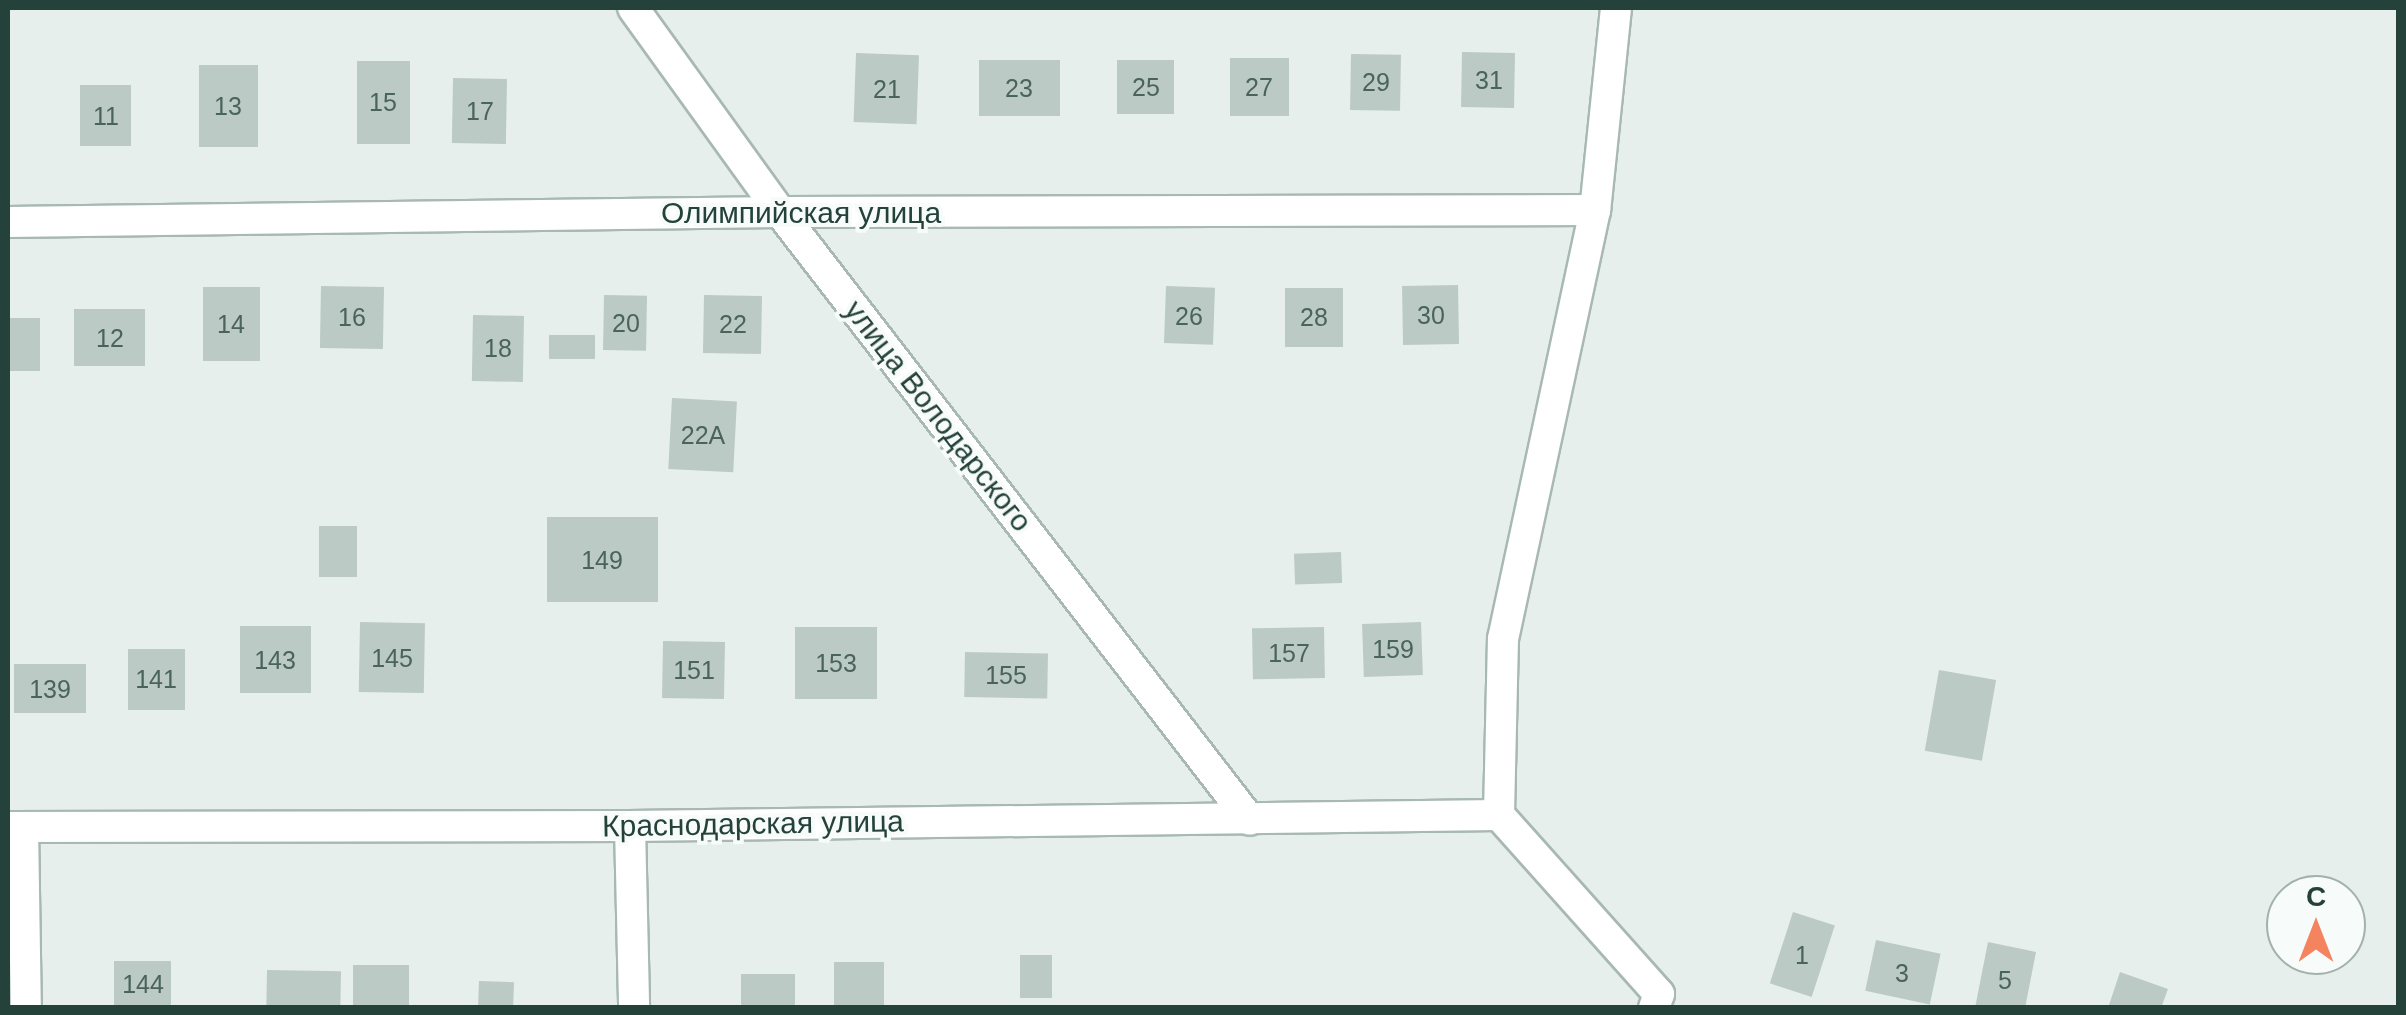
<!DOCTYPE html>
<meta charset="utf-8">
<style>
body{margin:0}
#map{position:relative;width:2406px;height:1015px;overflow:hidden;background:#e6efeb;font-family:Arial,sans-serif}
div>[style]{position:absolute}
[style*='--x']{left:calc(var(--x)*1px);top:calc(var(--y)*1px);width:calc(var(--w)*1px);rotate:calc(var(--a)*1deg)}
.building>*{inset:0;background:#bbcac4;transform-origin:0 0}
.roads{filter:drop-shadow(2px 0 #a8b8b2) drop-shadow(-2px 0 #a8b8b2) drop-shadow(0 2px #a8b8b2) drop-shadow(0 -2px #a8b8b2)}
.street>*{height:30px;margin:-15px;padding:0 15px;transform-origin:15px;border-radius:15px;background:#fff}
span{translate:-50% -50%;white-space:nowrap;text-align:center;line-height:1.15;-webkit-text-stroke:8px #f7fbf9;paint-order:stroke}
.number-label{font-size:25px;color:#4a645c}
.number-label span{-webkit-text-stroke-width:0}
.street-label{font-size:30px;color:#24423a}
.frame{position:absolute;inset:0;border:10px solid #24423a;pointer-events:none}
.north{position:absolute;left:2266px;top:875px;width:100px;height:100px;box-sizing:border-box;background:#f7fbf9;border:2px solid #a3b1ad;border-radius:50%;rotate:0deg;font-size:28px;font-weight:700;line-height:40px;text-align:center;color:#24423a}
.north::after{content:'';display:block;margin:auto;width:35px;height:45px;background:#f4845f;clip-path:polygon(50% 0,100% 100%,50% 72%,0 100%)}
</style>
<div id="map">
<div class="building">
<i style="left:1462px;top:52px;width:53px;height:55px;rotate:1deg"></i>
<i style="left:856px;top:53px;width:63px;height:69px;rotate:2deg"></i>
<i style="left:1351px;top:54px;width:50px;height:56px;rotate:1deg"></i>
<i style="left:1230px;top:58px;width:59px;height:58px"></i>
<i style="left:979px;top:60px;width:81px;height:56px"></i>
<i style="left:1117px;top:60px;width:57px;height:54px"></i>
<i style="left:357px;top:61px;width:53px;height:83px"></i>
<i style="left:199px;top:65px;width:59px;height:82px"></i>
<i style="left:453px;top:78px;width:54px;height:65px;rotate:1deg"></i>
<i style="left:80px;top:85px;width:51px;height:61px"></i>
<i style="left:1458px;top:285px;width:59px;height:56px;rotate:89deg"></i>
<i style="left:321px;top:286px;width:63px;height:62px;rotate:1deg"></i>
<i style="left:1166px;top:286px;width:49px;height:57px;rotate:2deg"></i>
<i style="left:203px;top:287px;width:57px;height:74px"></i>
<i style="left:1285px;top:288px;width:58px;height:59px"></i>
<i style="left:604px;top:295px;width:43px;height:55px;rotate:1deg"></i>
<i style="left:704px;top:295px;width:58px;height:58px;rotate:1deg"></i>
<i style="left:74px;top:309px;width:71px;height:57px"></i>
<i style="left:473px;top:315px;width:51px;height:66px;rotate:1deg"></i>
<i style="left:8px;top:318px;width:32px;height:53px"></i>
<i style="left:549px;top:335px;width:46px;height:24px"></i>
<i style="left:672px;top:398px;width:65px;height:71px;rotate:3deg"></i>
<i style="left:547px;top:517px;width:111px;height:85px"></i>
<i style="left:319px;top:526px;width:38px;height:51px"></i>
<i style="left:1341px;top:552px;width:31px;height:47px;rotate:88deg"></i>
<i style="left:360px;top:622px;width:65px;height:70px;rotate:1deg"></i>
<i style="left:1421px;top:622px;width:53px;height:59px;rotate:88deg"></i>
<i style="left:240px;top:626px;width:71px;height:67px"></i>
<i style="left:795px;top:627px;width:82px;height:72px"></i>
<i style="left:1324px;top:627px;width:51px;height:72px;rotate:89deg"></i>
<i style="left:663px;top:641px;width:62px;height:57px;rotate:1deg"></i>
<i style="left:128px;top:649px;width:57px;height:61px"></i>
<i style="left:965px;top:652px;width:83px;height:45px;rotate:1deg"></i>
<i style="left:14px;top:664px;width:72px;height:49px"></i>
<i style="left:1939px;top:670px;width:58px;height:82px;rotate:10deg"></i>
<i style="left:1793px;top:912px;width:44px;height:75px;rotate:18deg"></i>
<i style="left:1876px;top:940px;width:66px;height:52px;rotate:12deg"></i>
<i style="clip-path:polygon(1988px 942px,2036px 952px,2025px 1008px,1975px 1008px)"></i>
<i style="left:1020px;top:955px;width:32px;height:43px"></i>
<i style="left:114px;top:961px;width:57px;height:47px"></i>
<i style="left:834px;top:962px;width:50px;height:46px"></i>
<i style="left:353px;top:965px;width:56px;height:43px"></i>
<i style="left:267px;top:970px;width:74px;height:38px;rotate:1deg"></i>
<i style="clip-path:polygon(2120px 972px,2168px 989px,2161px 1008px,2108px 1008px)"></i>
<i style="left:741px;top:974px;width:54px;height:34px"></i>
<i style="left:479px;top:981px;width:35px;height:27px;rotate:2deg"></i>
</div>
<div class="roads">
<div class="street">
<i style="--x:633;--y:8;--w:251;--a:54.2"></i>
<i style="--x:780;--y:212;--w:768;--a:52.3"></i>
<i style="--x:1616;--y:8;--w:203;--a:95.9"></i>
<i style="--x:1595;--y:210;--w:438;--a:102.1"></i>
<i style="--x:1503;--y:638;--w:177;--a:91.3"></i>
<i style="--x:1499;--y:815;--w:240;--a:48.2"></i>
<i style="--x:1659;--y:994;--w:15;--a:110"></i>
<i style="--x:8;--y:222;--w:772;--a:-0.74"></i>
<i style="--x:780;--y:212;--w:815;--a:-0.14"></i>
<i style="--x:630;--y:826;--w:182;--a:88.7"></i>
<i style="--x:8;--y:827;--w:622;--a:-0.09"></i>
<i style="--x:630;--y:826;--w:869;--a:-0.73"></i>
<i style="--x:23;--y:827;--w:181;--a:89.1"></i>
</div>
</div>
<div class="number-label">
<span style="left:1489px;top:80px">31</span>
<span style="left:1376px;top:82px">29</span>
<span style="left:1146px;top:87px">25</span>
<span style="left:1259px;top:87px">27</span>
<span style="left:1019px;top:88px">23</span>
<span style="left:887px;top:89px">21</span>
<span style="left:383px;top:102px">15</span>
<span style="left:228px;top:106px">13</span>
<span style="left:480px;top:111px">17</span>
<span style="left:106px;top:116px">11</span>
<span style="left:1431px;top:315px">30</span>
<span style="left:1189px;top:316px">26</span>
<span style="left:352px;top:317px">16</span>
<span style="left:1314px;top:317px">28</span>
<span style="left:626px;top:323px">20</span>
<span style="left:231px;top:324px">14</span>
<span style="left:733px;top:324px">22</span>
<span style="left:110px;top:338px">12</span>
<span style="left:498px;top:348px">18</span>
<span style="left:703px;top:435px">22А</span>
<span style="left:602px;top:560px">149</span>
<span style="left:1393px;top:649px">159</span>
<span style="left:1289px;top:653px">157</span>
<span style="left:392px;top:658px">145</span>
<span style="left:275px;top:660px">143</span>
<span style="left:836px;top:663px">153</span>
<span style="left:694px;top:670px">151</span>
<span style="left:1006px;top:675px">155</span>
<span style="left:156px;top:679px">141</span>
<span style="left:50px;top:689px">139</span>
<span style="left:1802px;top:955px">1</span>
<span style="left:1902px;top:973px">3</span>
<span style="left:2005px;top:980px">5</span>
<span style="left:143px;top:984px">144</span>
</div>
<div class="street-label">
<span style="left:801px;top:213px">Олимпийская улица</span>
<span style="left:938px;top:416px;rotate:52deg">улица Володарского</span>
<span style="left:753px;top:824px;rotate:-1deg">Краснодарская улица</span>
</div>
<div class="frame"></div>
<div class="north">С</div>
</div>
